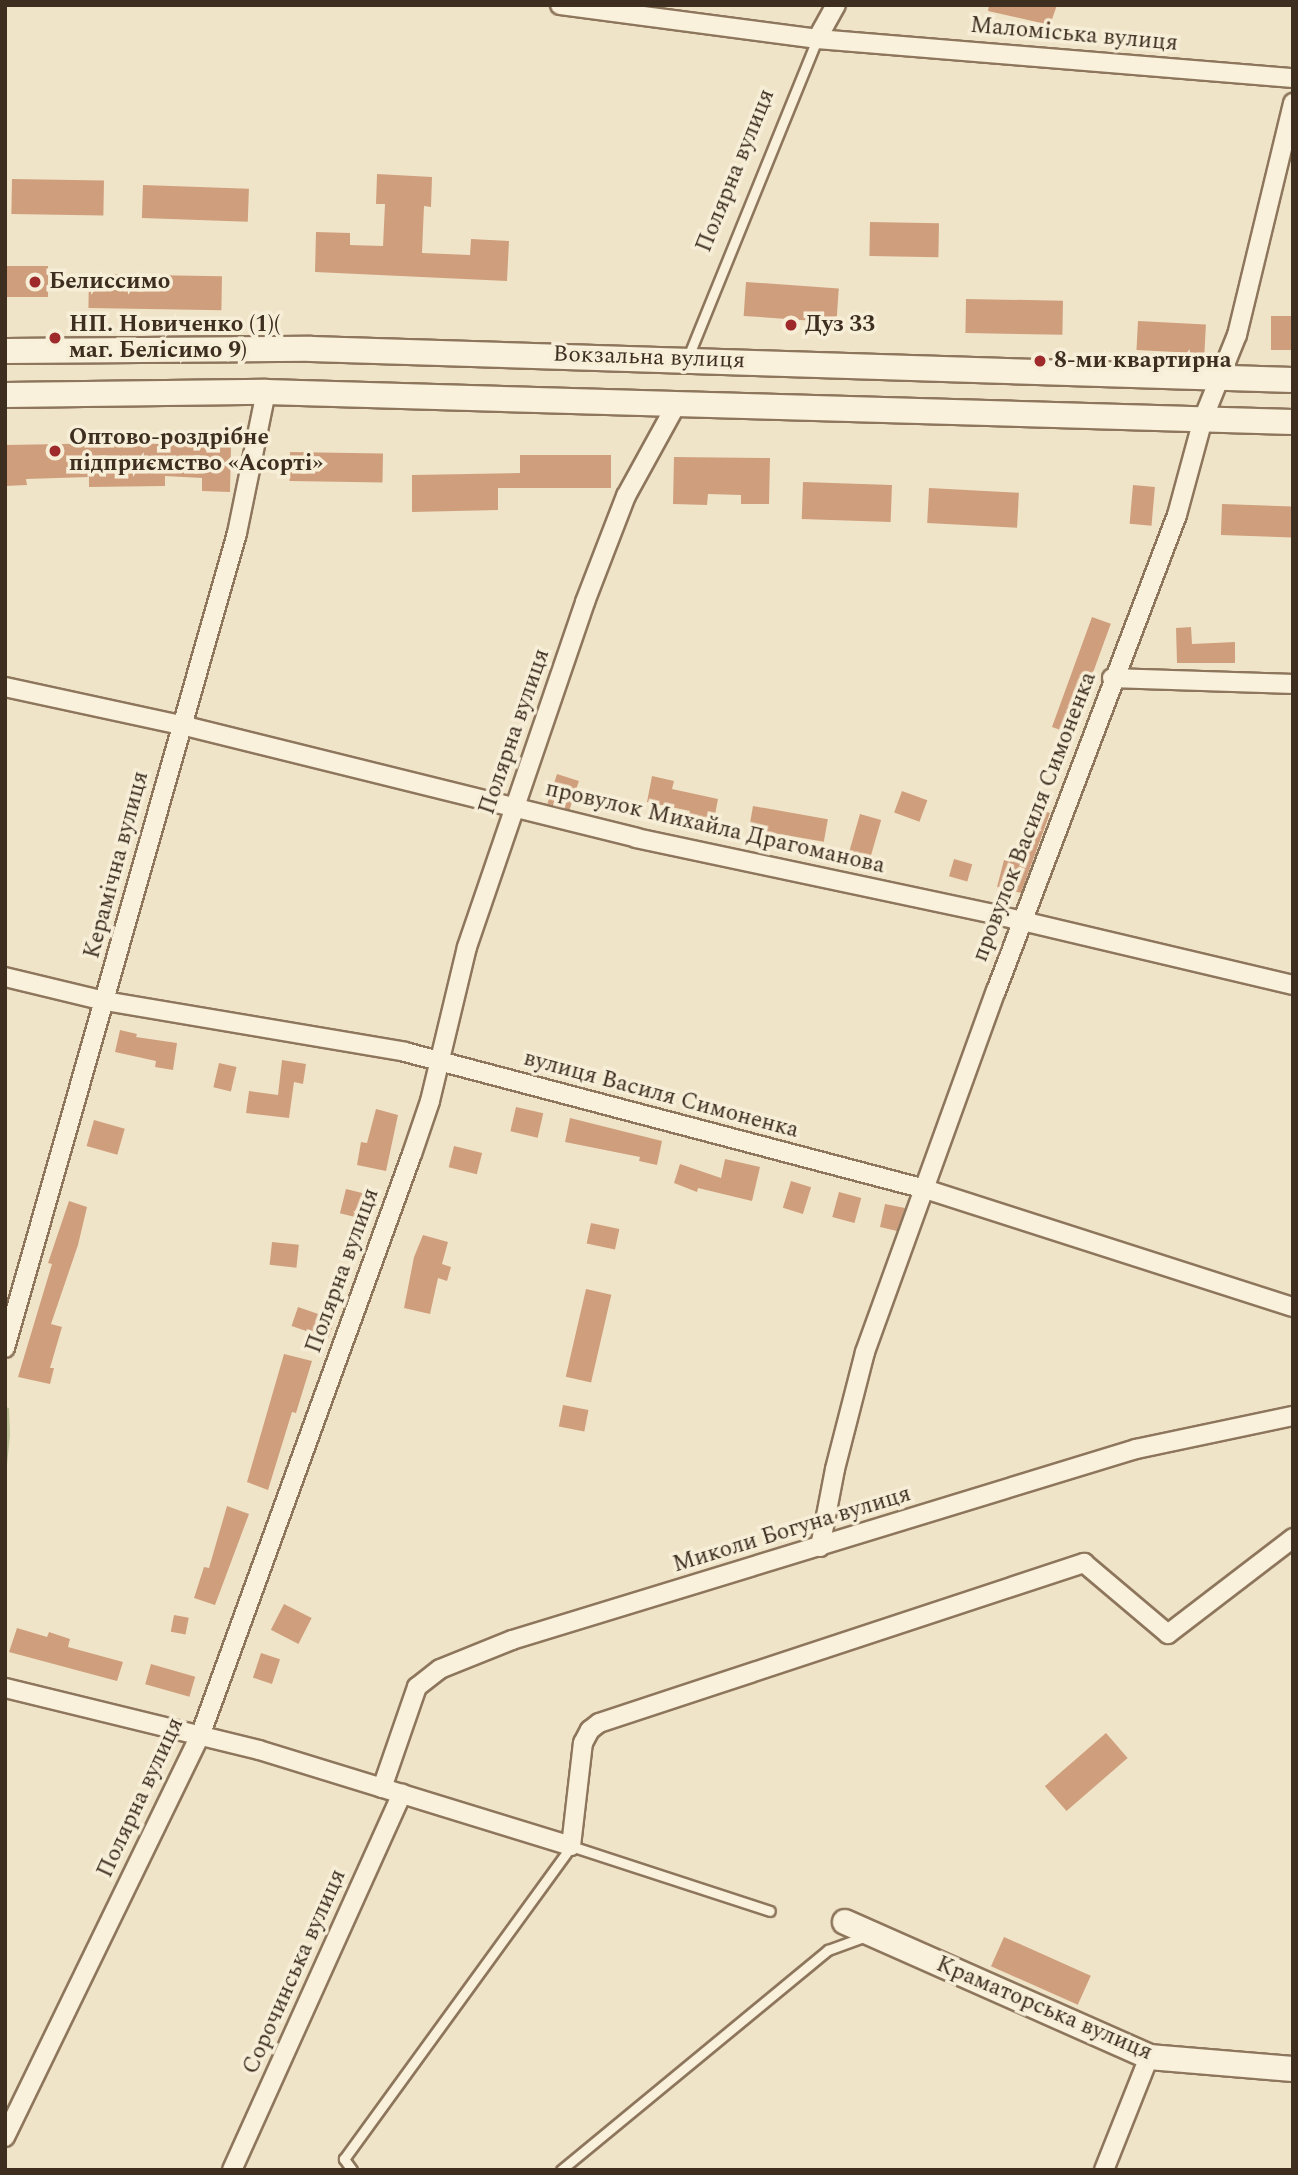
<!DOCTYPE html>
<meta charset="utf-8">
<style>
body{margin:0}
#map{position:relative;width:1298px;height:2175px;overflow:hidden;background:#f0e4c8;font-family:Spectral,serif}
div>[style]{position:absolute}
[style*='--x']{left:calc(var(--x)*1px);top:calc(var(--y)*1px);width:calc(var(--w)*1px);rotate:calc(var(--a)*1deg)}
.cemetery>*{inset:0;background:#bfc49a}
.building>*{inset:0;background:#cf9f7d;transform-origin:0 0}
.roads{filter:drop-shadow(2px 0 #8d765c) drop-shadow(-2px 0 #8d765c) drop-shadow(0 2px #8d765c) drop-shadow(0 -2px #8d765c)}
.lane>*{height:9px;margin:-4.5px;padding:0 4.5px;transform-origin:4.5px;border-radius:4.5px;background:#faf1dc}
.street>*{height:18px;margin:-9px;padding:0 9px;transform-origin:9px;border-radius:9px;background:#faf1dc}
.secondary>*{height:24px;margin:-12px;padding:0 12px;transform-origin:12px;border-radius:12px;background:#faf1dc}
.dots>*{width:19px;height:19px;translate:-50% -50%;box-sizing:border-box;border:4px solid #f7eed8;border-radius:50%}
span{translate:-50% -50%;white-space:nowrap;text-align:center;line-height:1.15;-webkit-text-stroke:7px #f7eed8;paint-order:stroke}
.street-label{font-size:23px;color:#3d2e20}
.poi-label{font-size:23px;color:#3d2e20;font-weight:700}
.left{translate:0 -50%;text-align:left}
.frame{position:absolute;inset:0;border:7px solid #3d2e20;pointer-events:none}
</style>
<div id="map">
<div class="cemetery">
<i style="clip-path:polygon(5px 1407px,9px 1408px,10px 1435px,5px 1485px)"></i>
</div>
<div class="building">
<i style="clip-path:polygon(989px 5px,1057px 5px,1050px 25px,988px 11px)"></i>
<i style="clip-path:polygon(377px 174px,432px 177px,431px 207px,424px 206px,422px 253px,470px 255px,471px 239px,509px 241px,507px 281px,315px 272px,316px 232px,350px 233px,350px 245px,383px 246px,385px 204px,376px 204px)"></i>
<i style="left:12px;top:179px;width:92px;height:35px;rotate:1deg"></i>
<i style="left:143px;top:185px;width:106px;height:33px;rotate:2deg"></i>
<i style="left:870px;top:222px;width:69px;height:34px;rotate:1deg"></i>
<i style="left:48px;top:266px;width:31px;height:43px;rotate:90deg"></i>
<i style="left:89px;top:274px;width:133px;height:34px;rotate:1deg"></i>
<i style="left:746px;top:282px;width:93px;height:34px;rotate:4deg"></i>
<i style="left:966px;top:299px;width:97px;height:34px;rotate:1deg"></i>
<i style="left:1271px;top:316px;width:22px;height:34px"></i>
<i style="left:1138px;top:321px;width:68px;height:29px;rotate:3deg"></i>
<i style="clip-path:polygon(121px 443px,231px 446px,230px 492px,202px 491px,202px 478px,165px 476px,165px 486px,89px 487px,89px 477px,26px 479px,27px 485px,5px 486px,5px 445px)"></i>
<i style="left:290px;top:452px;width:93px;height:29px;rotate:1deg"></i>
<i style="clip-path:polygon(520px 455px,611px 455px,611px 488px,498px 488px,498px 510px,412px 512px,412px 475px,520px 473px)"></i>
<i style="clip-path:polygon(674px 457px,770px 458px,769px 504px,741px 504px,741px 495px,708px 494px,707px 505px,673px 504px)"></i>
<i style="left:803px;top:482px;width:89px;height:37px;rotate:2deg"></i>
<i style="left:1133px;top:485px;width:22px;height:39px;rotate:5deg"></i>
<i style="left:929px;top:488px;width:90px;height:35px;rotate:3deg"></i>
<i style="left:1222px;top:504px;width:71px;height:31px;rotate:2deg"></i>
<i style="left:1092px;top:617px;width:20px;height:117px;rotate:20deg"></i>
<i style="clip-path:polygon(1191px 627px,1192px 644px,1235px 642px,1235px 663px,1177px 663px,1176px 628px)"></i>
<i style="left:557px;top:774px;width:23px;height:31px;rotate:18deg"></i>
<i style="clip-path:polygon(652px 776px,674px 781px,672px 789px,718px 799px,714px 820px,689px 815px,690px 811px,647px 802px)"></i>
<i style="left:902px;top:791px;width:27px;height:23px;rotate:20deg"></i>
<i style="left:753px;top:806px;width:76px;height:23px;rotate:10deg"></i>
<i style="clip-path:polygon(1033px 807px,1050px 813px,1021px 893px,997px 887px,1004px 860px,1013px 862px)"></i>
<i style="left:860px;top:814px;width:22px;height:39px;rotate:16deg"></i>
<i style="left:954px;top:859px;width:19px;height:18px;rotate:16deg"></i>
<i style="clip-path:polygon(120px 1030px,137px 1034px,136px 1037px,177px 1043px,173px 1070px,155px 1067px,156px 1061px,115px 1052px)"></i>
<i style="clip-path:polygon(282px 1060px,306px 1064px,303px 1084px,294px 1082px,289px 1118px,246px 1113px,249px 1091px,278px 1095px)"></i>
<i style="left:219px;top:1063px;width:18px;height:25px;rotate:13deg"></i>
<i style="left:516px;top:1107px;width:28px;height:25px;rotate:13deg"></i>
<i style="clip-path:polygon(376px 1109px,398px 1115px,386px 1171px,357px 1165px,361px 1142px,367px 1143px)"></i>
<i style="clip-path:polygon(570px 1118px,662px 1141px,657px 1165px,639px 1161px,640px 1157px,565px 1142px)"></i>
<i style="left:94px;top:1120px;width:32px;height:27px;rotate:16deg"></i>
<i style="left:454px;top:1146px;width:29px;height:22px;rotate:14deg"></i>
<i style="clip-path:polygon(725px 1159px,760px 1167px,752px 1201px,698px 1188px,697px 1192px,674px 1183px,680px 1164px,721px 1178px)"></i>
<i style="left:791px;top:1181px;width:21px;height:28px;rotate:17deg"></i>
<i style="left:346px;top:1189px;width:29px;height:25px;rotate:14deg"></i>
<i style="left:839px;top:1192px;width:23px;height:26px;rotate:15deg"></i>
<i style="clip-path:polygon(69px 1201px,87px 1207px,78px 1245px,51px 1324px,62px 1327px,50px 1368px,54px 1368px,50px 1384px,18px 1377px,52px 1264px,48px 1263px)"></i>
<i style="clip-path:polygon(885px 1204px,905px 1208px,897px 1231px,880px 1227px)"></i>
<i style="left:591px;top:1223px;width:29px;height:21px;rotate:12deg"></i>
<i style="clip-path:polygon(423px 1235px,448px 1242px,442px 1264px,451px 1267px,447px 1281px,438px 1278px,430px 1314px,404px 1308px,414px 1257px)"></i>
<i style="left:272px;top:1242px;width:27px;height:23px;rotate:6deg"></i>
<i style="left:586px;top:1289px;width:26px;height:90px;rotate:13deg"></i>
<i style="left:298px;top:1307px;width:39px;height:20px;rotate:19deg"></i>
<i style="clip-path:polygon(284px 1354px,312px 1361px,296px 1413px,292px 1412px,268px 1490px,247px 1482px)"></i>
<i style="left:563px;top:1405px;width:26px;height:22px;rotate:11deg"></i>
<i style="clip-path:polygon(227px 1506px,249px 1514px,215px 1605px,194px 1598px,204px 1567px,209px 1568px)"></i>
<i style="left:284px;top:1604px;width:31px;height:29px;rotate:27deg"></i>
<i style="left:174px;top:1615px;width:15px;height:17px;rotate:11deg"></i>
<i style="clip-path:polygon(17px 1628px,47px 1637px,49px 1632px,70px 1639px,68px 1647px,123px 1662px,117px 1681px,9px 1652px)"></i>
<i style="left:261px;top:1653px;width:20px;height:26px;rotate:18deg"></i>
<i style="left:151px;top:1664px;width:46px;height:21px;rotate:16deg"></i>
<i style="left:1106px;top:1733px;width:33px;height:81px;rotate:49deg"></i>
<i style="left:1004px;top:1937px;width:95px;height:32px;rotate:24deg"></i>
</div>
<div class="roads">
<div class="lane">
<i style="--x:688;--y:357;--w:343;--a:-67.9"></i>
<i style="--x:352;--y:2170;--w:14;--a:-126"></i>
<i style="--x:344;--y:2159;--w:387;--a:-54"></i>
<i style="--x:571;--y:1846;--w:209;--a:18.1"></i>
<i style="--x:561;--y:2170;--w:346;--a:-39.5"></i>
<i style="--x:828;--y:1950;--w:37;--a:-20"></i>
</div>
<div class="street">
<i style="--x:560;--y:5;--w:259;--a:7.5"></i>
<i style="--x:817;--y:39;--w:478;--a:4.7"></i>
<i style="--x:817;--y:39;--w:39;--a:-61"></i>
<i style="--x:1112;--y:678;--w:181;--a:1.9"></i>
<i style="--x:5;--y:687;--w:180;--a:12.2"></i>
<i style="--x:181;--y:725;--w:469;--a:13.9"></i>
<i style="--x:636;--y:838;--w:365;--a:12"></i>
<i style="--x:993;--y:914;--w:308;--a:13.3"></i>
<i style="--x:5;--y:977;--w:103;--a:13.5"></i>
<i style="--x:105;--y:1001;--w:304;--a:9.6"></i>
<i style="--x:405;--y:1052;--w:538;--a:14.76"></i>
<i style="--x:925;--y:1189;--w:386;--a:17.8"></i>
<i style="--x:5;--y:1348;--w:847;--a:-74.11"></i>
<i style="--x:237;--y:533;--w:144;--a:-78.4"></i>
<i style="--x:820;--y:1547;--w:79;--a:-79.1"></i>
<i style="--x:835;--y:1469;--w:121;--a:-75.6"></i>
<i style="--x:865;--y:1352;--w:384;--a:-70.1"></i>
<i style="--x:996;--y:991;--w:509;--a:-69.18"></i>
<i style="--x:1177;--y:515;--w:99;--a:-74.8"></i>
<i style="--x:1203;--y:419;--w:91;--a:-68"></i>
<i style="--x:1237;--y:335;--w:239;--a:-76.4"></i>
<i style="--x:5;--y:1688;--w:261;--a:13.7"></i>
<i style="--x:259;--y:1750;--w:326;--a:17.1"></i>
<i style="--x:571;--y:1846;--w:104;--a:-83.4"></i>
<i style="--x:583;--y:1743;--w:15;--a:-62"></i>
<i style="--x:590;--y:1730;--w:11;--a:-38"></i>
<i style="--x:599;--y:1723;--w:511;--a:-18.26"></i>
<i style="--x:1084;--y:1563;--w:110;--a:40.2"></i>
<i style="--x:1168;--y:1634;--w:158;--a:-37.5"></i>
<i style="--x:382;--y:1788;--w:107;--a:-70.9"></i>
<i style="--x:417;--y:1687;--w:29;--a:-38"></i>
<i style="--x:440;--y:1669;--w:78;--a:-21.9"></i>
<i style="--x:512;--y:1640;--w:653;--a:-17.02"></i>
<i style="--x:1136;--y:1449;--w:160;--a:-11.9"></i>
<i style="--x:5;--y:2137;--w:446;--a:-64.1"></i>
<i style="--x:200;--y:1736;--w:619;--a:-69.99"></i>
<i style="--x:412;--y:1154;--w:56;--a:-71.2"></i>
<i style="--x:430;--y:1101;--w:158;--a:-76.5"></i>
<i style="--x:467;--y:947;--w:365;--a:-71.1"></i>
<i style="--x:585;--y:602;--w:114;--a:-68.9"></i>
<i style="--x:626;--y:496;--w:104;--a:-61.2"></i>
<i style="--x:232;--y:2170;--w:413;--a:-65.7"></i>
<i style="--x:1104;--y:2170;--w:122;--a:-68.3"></i>
</div>
<div class="secondary">
<i style="--x:5;--y:351;--w:306;--a:-0.4"></i>
<i style="--x:311;--y:349;--w:982;--a:1.81"></i>
<i style="--x:5;--y:395;--w:261;--a:-0.7"></i>
<i style="--x:266;--y:392;--w:1027;--a:1.67"></i>
<i style="--x:845;--y:1922;--w:333;--a:23.9"></i>
<i style="--x:1149;--y:2057;--w:144;--a:4.8"></i>
</div>
</div>
<div class="dots">
<i style="left:35px;top:282px;background:#9e2a2b"></i>
<i style="left:791px;top:325px;background:#9e2a2b"></i>
<i style="left:55px;top:338px;background:#9e2a2b"></i>
<i style="left:1040px;top:361px;background:#9e2a2b"></i>
<i style="left:55px;top:451px;background:#9e2a2b"></i>
</div>
<div class="street-label">
<span style="left:1074px;top:35px;rotate:5deg">Маломіська вулиця</span>
<span style="left:736px;top:171px;rotate:-68deg">Полярна вулиця</span>
<span style="left:649px;top:358px;rotate:2deg">Вокзальна вулиця</span>
<span style="left:515px;top:732px;rotate:-71deg">Полярна вулиця</span>
<span style="left:1035px;top:817px;rotate:-69deg">провулок Василя Симоненка</span>
<span style="left:715px;top:828px;rotate:13deg">провулок Михайла Драгоманова</span>
<span style="left:117px;top:865px;rotate:-75deg">Керамічна вулиця</span>
<span style="left:661px;top:1095px;rotate:15deg">вулиця Василя Симоненка</span>
<span style="left:343px;top:1271px;rotate:-70deg">Полярна вулиця</span>
<span style="left:792px;top:1530px;rotate:-17deg">Миколи Богуна вулиця</span>
<span style="left:141px;top:1798px;rotate:-65deg">Полярна вулиця</span>
<span style="left:295px;top:1972px;rotate:-66deg">Сорочинська вулиця</span>
<span style="left:1044px;top:2009px;rotate:23deg">Краматорська вулиця</span>
</div>
<div class="poi-label">
<span class="left" style="left:49px;top:282px">Белиссимо</span>
<span class="left" style="left:69px;top:338px">НП. Новиченко (1)(<br>маг. Белісимо 9)</span>
<span class="left" style="left:805px;top:325px">Дуз 33</span>
<span class="left" style="left:1054px;top:361px">8-ми квартирна</span>
<span class="left" style="left:69px;top:451px">Оптово-роздрібне<br>підприємство «Асортi»</span>
</div>
<div class="frame"></div>
</div>
